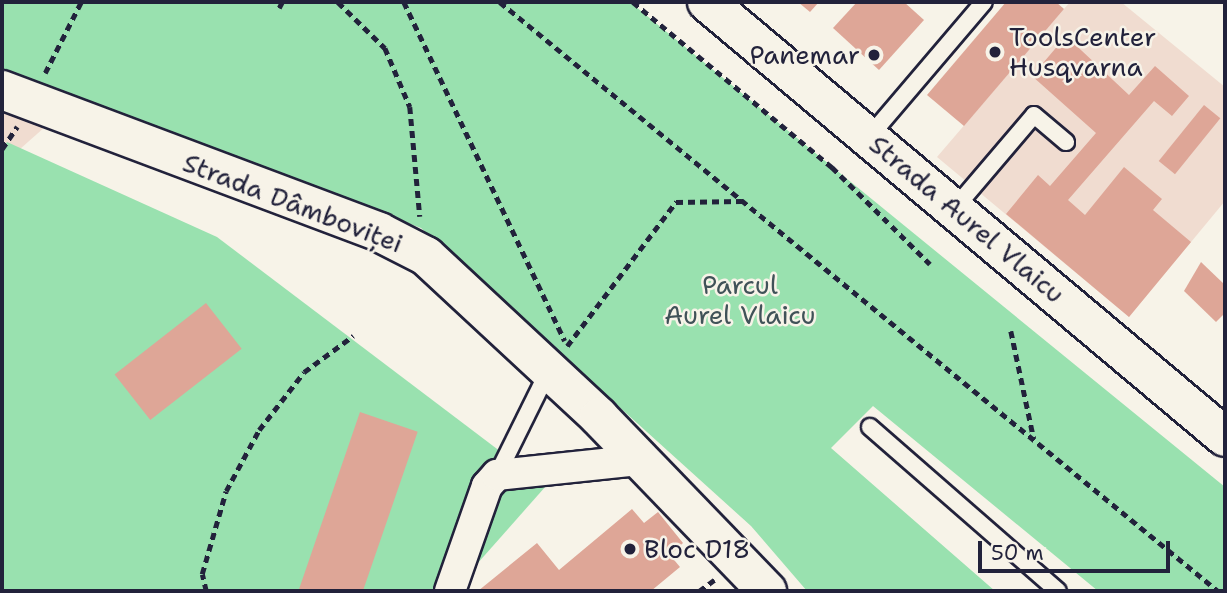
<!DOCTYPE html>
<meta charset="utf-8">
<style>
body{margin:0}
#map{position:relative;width:1227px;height:593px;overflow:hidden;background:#f7f3e8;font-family:"Shantell Sans",sans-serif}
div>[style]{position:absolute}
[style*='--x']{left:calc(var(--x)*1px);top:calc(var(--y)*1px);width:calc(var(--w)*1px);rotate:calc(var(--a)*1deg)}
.built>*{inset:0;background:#f0dcd0}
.green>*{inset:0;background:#99e1af}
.building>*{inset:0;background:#dea697;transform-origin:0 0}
.path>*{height:4.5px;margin-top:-2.25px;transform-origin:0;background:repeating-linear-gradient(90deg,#22223b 0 7px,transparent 0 12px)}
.roads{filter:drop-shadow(2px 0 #22223b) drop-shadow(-2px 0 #22223b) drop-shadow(0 2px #22223b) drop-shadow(0 -2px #22223b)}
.lane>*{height:16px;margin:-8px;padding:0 8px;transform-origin:8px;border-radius:8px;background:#f7f3e8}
.street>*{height:30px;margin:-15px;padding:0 15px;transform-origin:15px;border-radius:15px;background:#f7f3e8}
.secondary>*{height:38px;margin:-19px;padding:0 19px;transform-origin:19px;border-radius:19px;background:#f7f3e8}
.primary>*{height:38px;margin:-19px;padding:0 19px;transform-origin:19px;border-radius:19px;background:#f7f3e8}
.dots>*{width:19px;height:19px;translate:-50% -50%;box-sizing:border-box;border:4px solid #f7f3e8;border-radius:50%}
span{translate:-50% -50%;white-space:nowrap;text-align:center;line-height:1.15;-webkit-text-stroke:5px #f7f3e8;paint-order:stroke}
.poi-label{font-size:26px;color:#22223b}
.left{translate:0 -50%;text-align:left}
.right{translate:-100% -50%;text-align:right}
.street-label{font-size:26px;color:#22223b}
.park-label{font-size:26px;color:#405258}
.frame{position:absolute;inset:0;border:4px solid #22223b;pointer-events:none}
.scale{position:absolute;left:978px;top:541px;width:192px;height:32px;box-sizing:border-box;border:4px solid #22223b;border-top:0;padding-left:9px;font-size:21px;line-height:24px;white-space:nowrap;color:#22223b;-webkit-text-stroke:5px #f7f3e8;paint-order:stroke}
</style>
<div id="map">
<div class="built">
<i style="clip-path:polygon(1070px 2px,1121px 2px,1225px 87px,1225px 201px,1129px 317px,937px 157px)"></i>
<i style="clip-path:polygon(2px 107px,46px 126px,2px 165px)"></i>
</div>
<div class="green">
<i style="clip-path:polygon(2px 2px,630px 2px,1225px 487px,1225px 591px,1098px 591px,873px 406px,831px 448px,995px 591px,807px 591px,751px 526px,421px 228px,2px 71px)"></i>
<i style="clip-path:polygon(7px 142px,217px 237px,546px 486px,453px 591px,2px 591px,2px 149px)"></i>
</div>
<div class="building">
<i style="clip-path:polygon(798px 2px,819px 2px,810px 12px)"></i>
<i style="clip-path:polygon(857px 2px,904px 2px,924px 20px,879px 70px,833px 28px)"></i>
<i style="clip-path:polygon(1006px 2px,1056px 2px,1064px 9px,964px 126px,927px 95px)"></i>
<i style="clip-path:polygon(1066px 36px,1129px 95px,1155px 66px,1189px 96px,1172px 116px,1154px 101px,1068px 200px,1085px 215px,1124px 167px,1162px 199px,1153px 210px,1191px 242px,1129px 317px,1006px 214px,1038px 175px,1050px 186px,1096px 133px,1032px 76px)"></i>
<i style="left:1204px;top:105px;width:21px;height:72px;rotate:39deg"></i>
<i style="clip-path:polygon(1201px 262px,1225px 285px,1225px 313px,1216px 322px,1184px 291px)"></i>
<i style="left:206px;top:303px;width:58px;height:116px;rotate:52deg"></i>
<i style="left:360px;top:412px;width:61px;height:190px;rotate:19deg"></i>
<i style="clip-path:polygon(632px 509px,644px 523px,658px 512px,683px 543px,670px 555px,680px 567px,651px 591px,478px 591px,537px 543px,559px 570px)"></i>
</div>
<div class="path">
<i style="--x:338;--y:2;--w:66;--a:44.4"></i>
<i style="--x:385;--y:48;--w:64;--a:67"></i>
<i style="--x:410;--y:107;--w:110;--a:84.8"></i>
<i style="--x:404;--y:2;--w:375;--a:64.6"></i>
<i style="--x:500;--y:2;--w:929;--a:39.36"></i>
<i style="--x:633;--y:2;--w:259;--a:39.7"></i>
<i style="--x:832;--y:167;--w:138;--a:44.7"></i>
<i style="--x:279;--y:8;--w:7;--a:-63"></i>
<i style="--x:45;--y:73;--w:80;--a:-63.1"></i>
<i style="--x:2;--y:149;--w:27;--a:-56"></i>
<i style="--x:1011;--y:331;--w:110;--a:78"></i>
<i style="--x:567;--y:346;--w:181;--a:-52.9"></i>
<i style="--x:676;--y:202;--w:66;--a:-0.9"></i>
<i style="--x:206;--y:591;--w:17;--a:-103"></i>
<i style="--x:202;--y:574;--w:86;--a:-73.9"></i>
<i style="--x:226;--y:491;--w:69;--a:-61.6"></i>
<i style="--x:259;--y:430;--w:73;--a:-52.2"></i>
<i style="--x:304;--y:372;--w:61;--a:-36.3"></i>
<i style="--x:699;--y:591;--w:19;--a:-36"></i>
</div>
<div class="roads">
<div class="lane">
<i style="--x:869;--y:137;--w:177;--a:-49.6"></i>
<i style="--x:954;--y:209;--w:123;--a:-49.6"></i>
<i style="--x:1034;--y:115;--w:42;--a:40.2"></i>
<i style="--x:870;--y:427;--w:249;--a:41.1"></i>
<i style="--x:497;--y:475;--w:115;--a:-63.7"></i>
</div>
<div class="street">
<i style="--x:450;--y:591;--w:111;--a:-70.6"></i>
<i style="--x:487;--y:486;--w:15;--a:-48"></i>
<i style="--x:497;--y:475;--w:144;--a:-6"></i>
</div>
<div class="secondary">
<i style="--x:2;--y:90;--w:403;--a:20.6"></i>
<i style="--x:379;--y:232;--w:53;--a:27.1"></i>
<i style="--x:426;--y:256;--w:236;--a:42.9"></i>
<i style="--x:599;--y:417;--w:242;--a:46"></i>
</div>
<div class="primary">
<i style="--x:707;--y:2;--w:676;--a:40.02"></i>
</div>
</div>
<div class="dots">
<i style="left:995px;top:52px;background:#22223b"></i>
<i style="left:874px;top:55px;background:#22223b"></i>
<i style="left:630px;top:549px;background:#22223b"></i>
</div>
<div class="poi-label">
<span class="left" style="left:1009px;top:52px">ToolsCenter<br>Husqvarna</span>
<span class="right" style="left:860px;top:55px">Panemar</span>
<span class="left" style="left:644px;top:549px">Bloc D18</span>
</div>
<div class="street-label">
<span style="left:293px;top:203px;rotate:21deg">Strada Dâmboviței</span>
<span style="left:967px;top:219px;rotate:40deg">Strada Aurel Vlaicu</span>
</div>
<div class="park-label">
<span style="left:740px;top:300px">Parcul<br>Aurel Vlaicu</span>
</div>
<div class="frame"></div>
<div class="scale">50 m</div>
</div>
